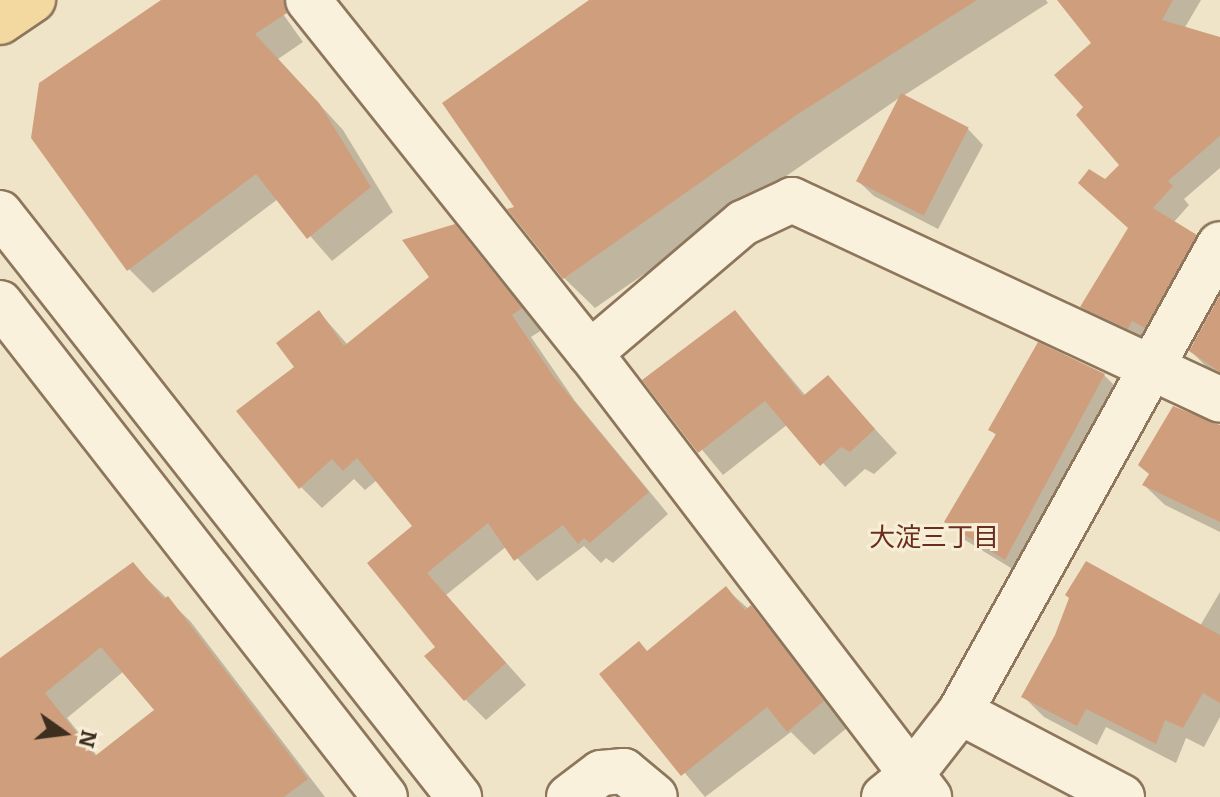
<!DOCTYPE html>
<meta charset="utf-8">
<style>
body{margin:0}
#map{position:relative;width:1220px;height:797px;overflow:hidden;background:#f0e4c8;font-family:Bitter,"Noto Sans JP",serif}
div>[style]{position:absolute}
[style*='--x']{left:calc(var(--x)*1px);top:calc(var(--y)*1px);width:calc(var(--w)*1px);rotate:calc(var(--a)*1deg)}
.shadow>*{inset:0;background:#0003}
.building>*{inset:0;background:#cf9f7d;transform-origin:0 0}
.roads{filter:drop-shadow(2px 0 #8d765c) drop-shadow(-2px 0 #8d765c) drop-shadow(0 2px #8d765c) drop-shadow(0 -2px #8d765c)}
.minor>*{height:44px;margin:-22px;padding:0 22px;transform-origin:22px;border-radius:22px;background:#faf1dc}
.major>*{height:44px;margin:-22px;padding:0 22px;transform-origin:22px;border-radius:22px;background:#f3d9a0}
span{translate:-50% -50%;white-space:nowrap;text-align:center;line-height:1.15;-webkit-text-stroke:6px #f7eed8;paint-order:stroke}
.neighbourhood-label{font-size:26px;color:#6b2e1e}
.north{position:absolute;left:24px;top:693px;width:80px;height:80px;-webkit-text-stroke:6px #f7eed8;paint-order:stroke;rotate:104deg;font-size:22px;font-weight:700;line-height:32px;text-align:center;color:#3d2e20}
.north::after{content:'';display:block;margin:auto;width:28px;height:36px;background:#3d2e20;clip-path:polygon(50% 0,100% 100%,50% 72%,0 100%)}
</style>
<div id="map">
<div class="shadow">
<i style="clip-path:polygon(165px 0,273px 0,303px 42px,278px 59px,343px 130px,393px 212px,332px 261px,278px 199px,153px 293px,129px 269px)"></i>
<i style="clip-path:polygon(592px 0,1046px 0,1048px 3px,903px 96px,968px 129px,983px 145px,938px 229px,874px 196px,858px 181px,902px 96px,595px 308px,564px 278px,517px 208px)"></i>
<i style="clip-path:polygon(1077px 0,1201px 0,1184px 29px,1220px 39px,1220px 168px,1184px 199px,1189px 205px,1173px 223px,1213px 254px,1146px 346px,1100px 324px,1082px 307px,1130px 229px,1105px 182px,1122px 165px,1086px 107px,1094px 43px)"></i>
<i style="clip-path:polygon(455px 227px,542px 330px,531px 337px,575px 401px,668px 514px,613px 563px,606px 558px,601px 563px,584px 546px,537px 581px,507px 546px,446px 595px,526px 685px,486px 720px,465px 699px,437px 648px,415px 526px,377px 480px,365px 490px,354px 479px,322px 508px,301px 487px,296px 368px,319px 312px,348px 345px,432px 277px)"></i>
<i style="clip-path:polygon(1220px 300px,1220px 381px,1191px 351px)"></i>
<i style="clip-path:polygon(735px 312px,806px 396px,828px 378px,897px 453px,874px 474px,865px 469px,845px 487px,788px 424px,723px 475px,645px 381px)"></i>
<i style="clip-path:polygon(1104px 375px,1122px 393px,1024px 576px,965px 540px,947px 522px,997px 436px,991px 430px)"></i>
<i style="clip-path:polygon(1220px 426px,1220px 532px,1165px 505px,1144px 485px)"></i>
<i style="clip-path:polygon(evenodd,133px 565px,191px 622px,325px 797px,0 797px,0 661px,133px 565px,124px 671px,157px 710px,98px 757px,67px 718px,124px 671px)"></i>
<i style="clip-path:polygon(726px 589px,776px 633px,848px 727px,814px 755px,791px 732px,705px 797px,602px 674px,648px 653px)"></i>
<i style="clip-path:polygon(1220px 592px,1220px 717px,1204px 747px,1186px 738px,1176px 763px,1106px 727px,1097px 745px,1044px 717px,1024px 697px,1200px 626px)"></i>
</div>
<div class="building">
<i style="clip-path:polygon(161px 0,284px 0,287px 13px,255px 34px,319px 103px,371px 187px,307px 239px,256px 174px,127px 271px,31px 138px,39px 83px)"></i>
<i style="clip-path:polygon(589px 0,977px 0,798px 114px,563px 279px,507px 209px,514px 207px,442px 103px)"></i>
<i style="clip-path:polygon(1057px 0,1173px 0,1162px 20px,1220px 37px,1220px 136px,1168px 181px,1173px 186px,1153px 208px,1197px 235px,1145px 328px,1132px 321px,1128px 329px,1080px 307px,1128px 228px,1078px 183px,1089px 169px,1105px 179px,1119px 165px,1076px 115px,1083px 107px,1054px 75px,1091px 43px)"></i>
<i style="left:901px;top:93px;width:76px;height:99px;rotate:27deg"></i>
<i style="clip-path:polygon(455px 224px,522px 308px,512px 315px,554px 377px,649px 492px,590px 543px,584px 538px,578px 544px,563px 525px,514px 561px,488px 523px,427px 573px,506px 663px,464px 701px,424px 656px,435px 647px,367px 563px,412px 526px,357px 458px,343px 471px,332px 459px,299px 489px,236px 411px,294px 367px,276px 343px,319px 310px,344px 346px,429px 277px,402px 240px)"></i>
<i style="clip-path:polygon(1220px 295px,1220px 372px,1189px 351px)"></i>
<i style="clip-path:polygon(735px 310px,803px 396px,828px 375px,875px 429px,850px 452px,841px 447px,820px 466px,765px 401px,698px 453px,642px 380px)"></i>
<i style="clip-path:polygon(1038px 342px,1105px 374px,1005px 560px,944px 522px,996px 434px,988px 430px)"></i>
<i style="clip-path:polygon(1173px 406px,1220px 425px,1220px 522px,1142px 485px,1149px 474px,1138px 465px)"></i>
<i style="clip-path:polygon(1086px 561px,1220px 635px,1220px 703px,1203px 693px,1183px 728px,1165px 720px,1156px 744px,1086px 709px,1077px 726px,1021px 697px,1055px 635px,1069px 598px,1065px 595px)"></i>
<i style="clip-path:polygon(evenodd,133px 562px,164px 599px,168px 596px,308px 779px,284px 797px,0 797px,0 658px,133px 562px,101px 647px,154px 710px,95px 756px,45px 693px,101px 647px)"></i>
<i style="clip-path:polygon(726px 586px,745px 610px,751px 605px,824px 701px,787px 732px,767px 707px,681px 776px,599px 674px,639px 641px,647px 651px)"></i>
</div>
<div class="roads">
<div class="minor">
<i style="--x:308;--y:0;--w:452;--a:51.4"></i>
<i style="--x:590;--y:353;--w:559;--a:52.64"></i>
<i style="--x:0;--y:213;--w:743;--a:51.83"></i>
<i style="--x:0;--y:303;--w:626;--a:52.07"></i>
<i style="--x:590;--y:353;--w:201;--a:-40.4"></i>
<i style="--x:743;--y:223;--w:54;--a:-25.1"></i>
<i style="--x:792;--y:200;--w:472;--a:25"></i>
<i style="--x:960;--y:712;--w:183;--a:27.7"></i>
<i style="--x:569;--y:797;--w:40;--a:-37"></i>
<i style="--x:601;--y:773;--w:23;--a:-5"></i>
<i style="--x:624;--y:771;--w:40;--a:40"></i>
<i style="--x:884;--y:797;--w:35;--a:-39"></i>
<i style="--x:911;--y:775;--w:80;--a:-52.1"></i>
<i style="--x:960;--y:712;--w:535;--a:-60.95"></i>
</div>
<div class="major">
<i style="--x:0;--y:22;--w:40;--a:-34"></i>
</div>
</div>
<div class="neighbourhood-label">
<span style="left:934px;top:538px">大淀三丁目</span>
</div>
<div class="north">N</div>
</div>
